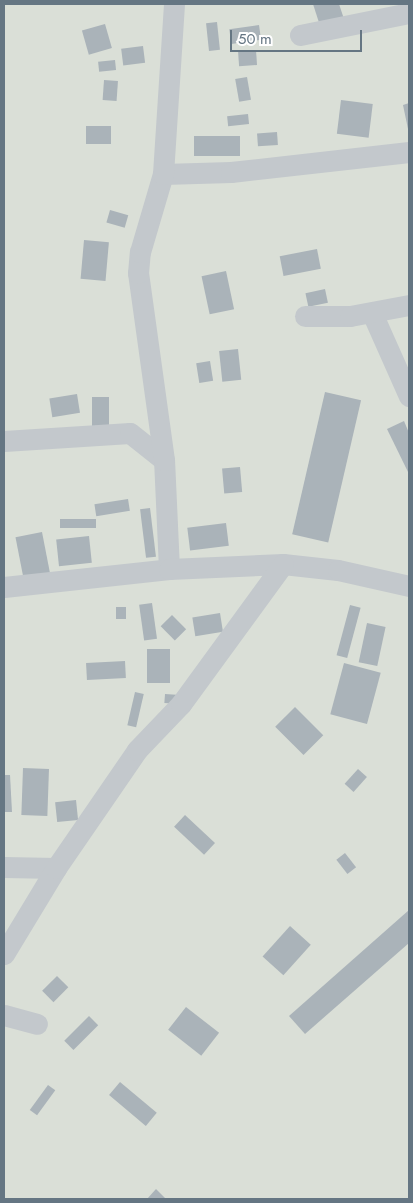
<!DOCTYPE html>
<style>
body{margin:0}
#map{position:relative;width:413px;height:1203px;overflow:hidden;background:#fafaf8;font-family:Jost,sans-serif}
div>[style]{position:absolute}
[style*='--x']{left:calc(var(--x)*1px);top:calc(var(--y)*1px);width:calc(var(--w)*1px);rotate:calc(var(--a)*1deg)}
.green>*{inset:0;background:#dadfd7;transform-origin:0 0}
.building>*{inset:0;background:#aab3b9;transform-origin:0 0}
.minor>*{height:21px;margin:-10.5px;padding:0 10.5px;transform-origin:10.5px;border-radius:10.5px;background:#c3c8cc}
span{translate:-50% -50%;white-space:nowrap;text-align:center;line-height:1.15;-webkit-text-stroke:5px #fff;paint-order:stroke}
.frame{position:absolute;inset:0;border:5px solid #657683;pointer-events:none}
.scale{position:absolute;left:230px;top:30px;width:132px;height:22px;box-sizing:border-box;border:2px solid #657683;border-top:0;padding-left:6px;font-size:15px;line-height:18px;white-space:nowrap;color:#657683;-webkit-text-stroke:4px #fff;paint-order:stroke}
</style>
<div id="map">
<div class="green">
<i style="left:4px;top:4px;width:405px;height:1195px"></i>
</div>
<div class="building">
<i style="clip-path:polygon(313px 4px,339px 4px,347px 28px,323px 35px)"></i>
<i style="left:217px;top:22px;width:28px;height:11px;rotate:84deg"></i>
<i style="left:105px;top:24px;width:25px;height:24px;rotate:74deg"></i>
<i style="left:259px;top:25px;width:15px;height:30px;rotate:82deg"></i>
<i style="left:143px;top:46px;width:17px;height:22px;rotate:83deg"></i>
<i style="left:256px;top:50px;width:15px;height:18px;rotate:86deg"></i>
<i style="left:115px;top:60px;width:10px;height:17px;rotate:84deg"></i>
<i style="left:247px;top:77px;width:23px;height:12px;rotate:80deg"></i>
<i style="left:104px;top:80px;width:14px;height:20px;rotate:4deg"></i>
<i style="left:341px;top:100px;width:32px;height:34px;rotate:7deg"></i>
<i style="clip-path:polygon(409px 103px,409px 129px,408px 129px,403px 105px)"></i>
<i style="left:248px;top:114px;width:10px;height:21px;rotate:84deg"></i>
<i style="left:86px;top:126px;width:25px;height:18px"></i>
<i style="left:277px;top:132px;width:13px;height:20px;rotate:86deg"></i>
<i style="left:240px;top:136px;width:20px;height:46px;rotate:90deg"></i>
<i style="left:110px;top:210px;width:19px;height:13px;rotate:16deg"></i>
<i style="left:84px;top:240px;width:25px;height:39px;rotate:5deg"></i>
<i style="left:317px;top:249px;width:20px;height:38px;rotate:79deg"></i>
<i style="left:226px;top:271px;width:39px;height:25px;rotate:78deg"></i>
<i style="left:325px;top:289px;width:14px;height:20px;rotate:78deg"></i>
<i style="left:238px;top:349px;width:31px;height:19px;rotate:84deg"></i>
<i style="left:210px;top:361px;width:20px;height:14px;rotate:81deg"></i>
<i style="left:325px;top:392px;width:37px;height:146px;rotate:13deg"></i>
<i style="left:77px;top:394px;width:19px;height:28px;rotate:81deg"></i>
<i style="left:92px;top:397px;width:17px;height:39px"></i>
<i style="clip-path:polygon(404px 421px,409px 433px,409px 474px,387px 429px)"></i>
<i style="left:240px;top:467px;width:25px;height:18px;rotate:85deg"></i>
<i style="left:128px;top:499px;width:12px;height:34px;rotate:81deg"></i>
<i style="left:150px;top:508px;width:49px;height:10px;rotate:83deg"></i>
<i style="left:96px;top:519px;width:9px;height:36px;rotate:90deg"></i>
<i style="left:226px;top:523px;width:23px;height:39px;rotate:83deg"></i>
<i style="left:42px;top:532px;width:43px;height:27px;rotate:79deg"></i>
<i style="left:89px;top:536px;width:27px;height:33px;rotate:84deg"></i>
<i style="left:152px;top:603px;width:36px;height:13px;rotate:82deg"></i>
<i style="left:350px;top:605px;width:11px;height:52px;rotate:15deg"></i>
<i style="left:126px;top:607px;width:12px;height:10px;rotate:90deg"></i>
<i style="left:220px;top:613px;width:19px;height:28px;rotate:81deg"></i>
<i style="left:172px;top:615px;width:20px;height:16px;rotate:45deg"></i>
<i style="left:367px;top:623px;width:19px;height:40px;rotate:12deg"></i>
<i style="left:147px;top:649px;width:23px;height:34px"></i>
<i style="left:125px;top:661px;width:17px;height:39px;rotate:87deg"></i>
<i style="left:344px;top:663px;width:38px;height:53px;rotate:15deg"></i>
<i style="left:135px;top:692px;width:9px;height:34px;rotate:13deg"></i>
<i style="left:165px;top:694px;width:15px;height:9px;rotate:4deg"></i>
<i style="left:295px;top:707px;width:40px;height:28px;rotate:45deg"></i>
<i style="left:23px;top:768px;width:26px;height:47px;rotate:2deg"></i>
<i style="left:358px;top:769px;width:12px;height:20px;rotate:42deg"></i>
<i style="clip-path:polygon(4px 775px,10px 775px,12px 812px,4px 812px)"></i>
<i style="left:76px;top:800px;width:20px;height:21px;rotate:84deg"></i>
<i style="left:185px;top:815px;width:41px;height:16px;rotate:43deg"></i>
<i style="left:345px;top:853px;width:18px;height:11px;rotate:52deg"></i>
<i style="clip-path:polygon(409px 910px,409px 943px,305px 1034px,289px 1016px)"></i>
<i style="left:290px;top:926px;width:28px;height:41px;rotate:42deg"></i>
<i style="left:57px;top:976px;width:16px;height:21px;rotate:45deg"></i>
<i style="left:186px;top:1007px;width:42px;height:29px;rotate:38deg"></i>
<i style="left:89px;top:1016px;width:13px;height:35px;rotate:45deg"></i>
<i style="left:120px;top:1082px;width:48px;height:17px;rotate:40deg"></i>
<i style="left:48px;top:1085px;width:9px;height:31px;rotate:36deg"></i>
<i style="clip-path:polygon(156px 1189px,166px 1199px,147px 1199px)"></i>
</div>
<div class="minor">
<i style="--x:300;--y:35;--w:111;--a:-11.4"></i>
<i style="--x:163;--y:174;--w:68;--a:-1.7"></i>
<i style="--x:231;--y:172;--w:179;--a:-6.4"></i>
<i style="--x:372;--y:313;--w:91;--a:66"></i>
<i style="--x:305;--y:316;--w:45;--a:0"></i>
<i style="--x:350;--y:316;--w:60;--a:-10.6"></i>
<i style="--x:4;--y:441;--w:126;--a:-3.6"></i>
<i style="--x:130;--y:433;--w:43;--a:38.5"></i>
<i style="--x:169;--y:569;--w:109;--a:-92.6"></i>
<i style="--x:164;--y:460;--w:189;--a:-97.9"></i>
<i style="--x:138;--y:273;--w:21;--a:-85"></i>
<i style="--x:140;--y:252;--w:81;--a:-73.6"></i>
<i style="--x:163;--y:174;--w:170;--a:-86.3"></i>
<i style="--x:4;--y:587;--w:166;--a:-6.2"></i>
<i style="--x:169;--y:569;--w:114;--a:-2.5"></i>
<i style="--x:283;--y:564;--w:55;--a:6.2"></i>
<i style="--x:338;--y:570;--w:73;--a:12.7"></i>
<i style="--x:4;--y:867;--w:52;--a:1.1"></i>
<i style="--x:4;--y:954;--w:100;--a:-58.8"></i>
<i style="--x:56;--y:868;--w:143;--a:-55.5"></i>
<i style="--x:137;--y:750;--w:64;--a:-46.3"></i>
<i style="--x:181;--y:704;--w:173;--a:-53.9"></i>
<i style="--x:4;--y:1015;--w:34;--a:15"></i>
</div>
<div class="frame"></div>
<div class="scale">50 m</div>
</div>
